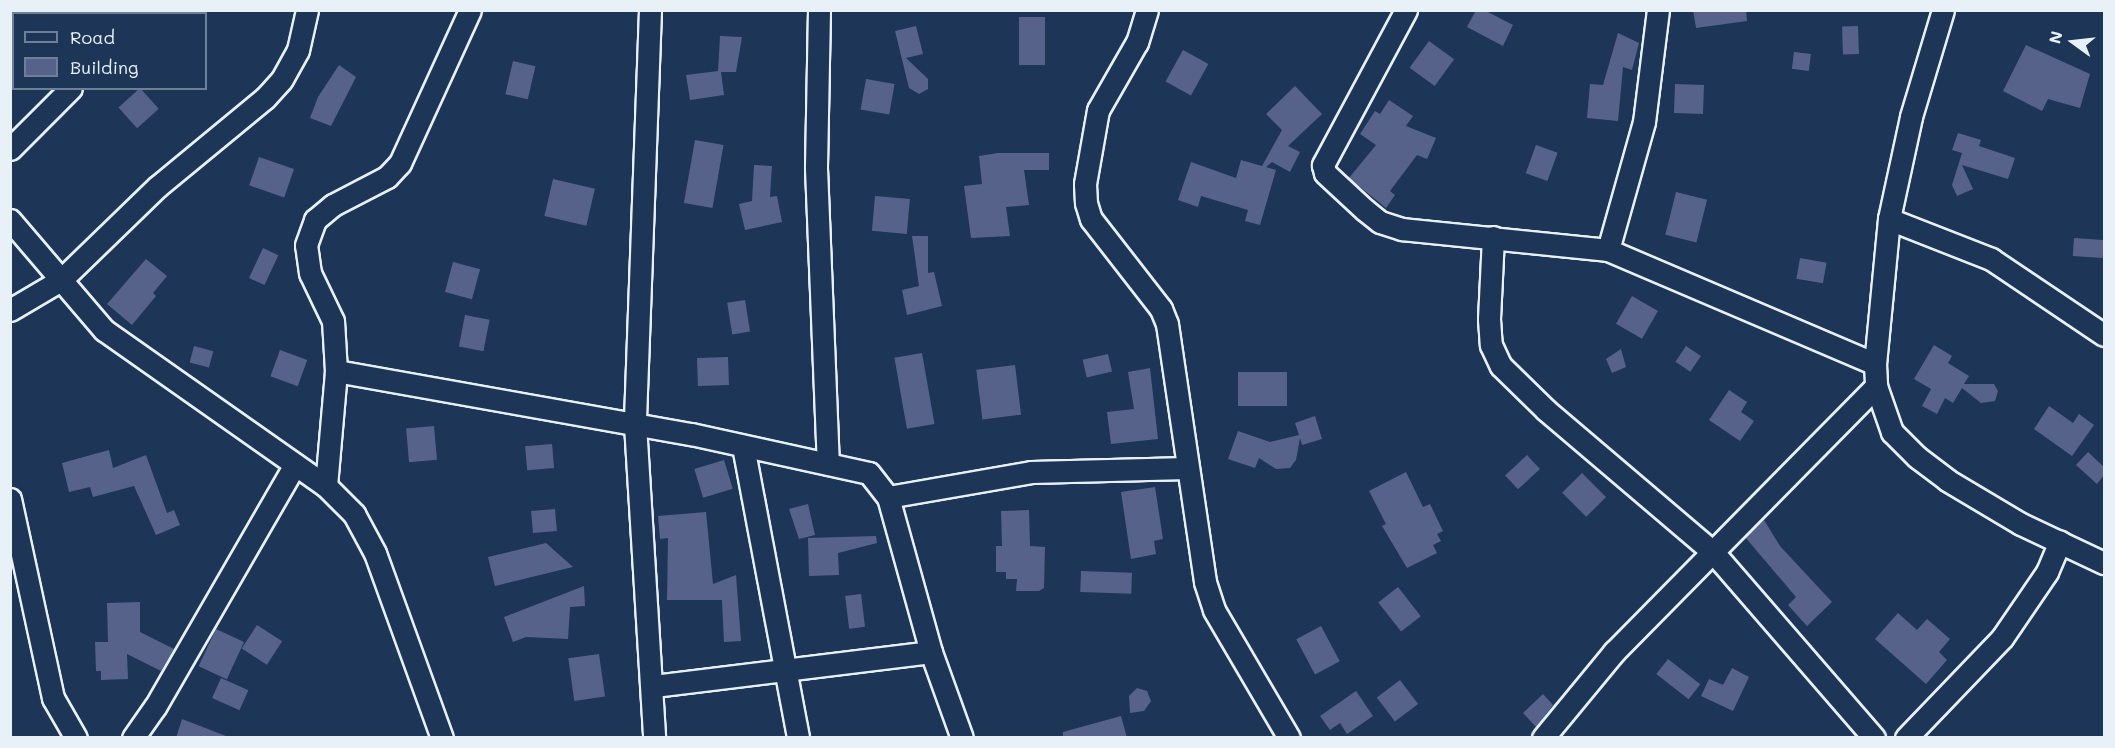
<!DOCTYPE html>
<style>
body{margin:0}
#map{position:relative;width:2115px;height:748px;overflow:hidden;background:#1d3557;font-family:Mali,sans-serif}
div>[style]{position:absolute}
[style*='--x']{left:calc(var(--x)*1px);top:calc(var(--y)*1px);width:calc(var(--w)*1px);rotate:calc(var(--a)*1deg)}
.building>*{inset:0;background:#57628a;transform-origin:0 0}
.roads{filter:drop-shadow(2px 0 #e8f1f8) drop-shadow(-2px 0 #e8f1f8) drop-shadow(0 2px #e8f1f8) drop-shadow(0 -2px #e8f1f8)}
.minor>*{height:21px;margin:-10.5px;padding:0 10.5px;transform-origin:10.5px;border-radius:10.5px;background:#1d3557}
span{translate:-50% -50%;white-space:nowrap;text-align:center;line-height:1.15;-webkit-text-stroke:6px #1d3557;paint-order:stroke}
.frame{position:absolute;inset:0;border:12px solid #e8f1f8;pointer-events:none}
.legend{position:absolute;left:12px;top:12px;width:195px;height:78px;box-sizing:border-box;background:#1d3557;border:2px solid #6e8097;margin:0;padding:8px 10px;list-style:none;font-size:18px;color:#e8f1f8}
.legend li{display:flex;align-items:center;gap:12px;height:30px}
.legend b{width:30px;border:2px solid #6e8097}
.north{position:absolute;left:2043px;top:12px;width:60px;height:60px;-webkit-text-stroke:4px #1d3557;paint-order:stroke;rotate:285deg;font-size:16px;font-weight:700;line-height:24px;text-align:center;color:#e8f1f8}
.north::after{content:'';display:block;margin:auto;width:21px;height:27px;background:#e8f1f8;clip-path:polygon(50% 0,100% 100%,50% 72%,0 100%)}
</style>
<div id="map">
<div class="building">
<i style="clip-path:polygon(1476px 10px,1484px 10px,1513px 25px,1503px 46px,1467px 27px)"></i>
<i style="clip-path:polygon(1693px 10px,1746px 10px,1747px 21px,1696px 28px)"></i>
<i style="left:1019px;top:17px;width:26px;height:48px"></i>
<i style="clip-path:polygon(916px 26px,923px 54px,906px 58px,928px 79px,928px 89px,919px 94px,909px 88px,895px 31px)"></i>
<i style="left:1858px;top:26px;width:28px;height:16px;rotate:88deg"></i>
<i style="clip-path:polygon(1618px 33px,1639px 43px,1632px 70px,1623px 67px,1618px 121px,1587px 118px,1590px 84px,1603px 85px)"></i>
<i style="clip-path:polygon(720px 36px,742px 37px,736px 72px,721px 72px,724px 95px,690px 100px,686px 75px,718px 71px)"></i>
<i style="left:1429px;top:41px;width:31px;height:33px;rotate:36deg"></i>
<i style="clip-path:polygon(2026px 45px,2090px 74px,2080px 108px,2048px 99px,2042px 111px,2003px 91px)"></i>
<i style="left:1183px;top:50px;width:29px;height:36px;rotate:29deg"></i>
<i style="left:1794px;top:52px;width:17px;height:17px;rotate:7deg"></i>
<i style="left:513px;top:61px;width:23px;height:34px;rotate:13deg"></i>
<i style="clip-path:polygon(339px 65px,356px 77px,331px 126px,310px 118px,318px 97px)"></i>
<i style="left:866px;top:79px;width:29px;height:31px;rotate:10deg"></i>
<i style="left:1675px;top:84px;width:29px;height:29px;rotate:2deg"></i>
<i style="clip-path:polygon(1295px 86px,1322px 114px,1288px 146px,1300px 152px,1290px 172px,1272px 162px,1266px 167px,1276px 170px,1260px 225px,1245px 221px,1248px 210px,1201px 196px,1198px 207px,1178px 200px,1191px 162px,1236px 178px,1241px 160px,1262px 166px,1282px 130px,1266px 114px)"></i>
<i style="left:140px;top:88px;width:28px;height:29px;rotate:48deg"></i>
<i style="clip-path:polygon(1389px 100px,1413px 116px,1406px 126px,1436px 138px,1427px 159px,1417px 155px,1390px 191px,1395px 195px,1386px 208px,1349px 178px,1376px 145px,1360px 134px,1375px 111px,1380px 114px)"></i>
<i style="clip-path:polygon(1958px 133px,1981px 140px,1979px 146px,2015px 158px,2008px 179px,1962px 165px,1973px 189px,1957px 196px,1952px 185px,1962px 153px,1952px 150px)"></i>
<i style="left:695px;top:140px;width:29px;height:64px;rotate:10deg"></i>
<i style="left:1536px;top:145px;width:23px;height:30px;rotate:20deg"></i>
<i style="clip-path:polygon(998px 153px,1049px 153px,1049px 170px,1024px 170px,1029px 205px,1006px 207px,1010px 236px,971px 238px,964px 186px,982px 184px,979px 156px)"></i>
<i style="left:259px;top:157px;width:37px;height:30px;rotate:19deg"></i>
<i style="clip-path:polygon(754px 165px,772px 166px,770px 197px,777px 196px,782px 222px,745px 230px,739px 204px,752px 201px)"></i>
<i style="left:553px;top:179px;width:43px;height:38px;rotate:13deg"></i>
<i style="left:1676px;top:192px;width:32px;height:44px;rotate:14deg"></i>
<i style="left:875px;top:196px;width:35px;height:35px;rotate:5deg"></i>
<i style="clip-path:polygon(912px 236px,928px 236px,928px 273px,934px 272px,942px 306px,907px 315px,902px 290px,919px 286px)"></i>
<i style="left:2074px;top:238px;width:30px;height:18px;rotate:4deg"></i>
<i style="left:263px;top:248px;width:17px;height:33px;rotate:25deg"></i>
<i style="left:1800px;top:258px;width:27px;height:21px;rotate:10deg"></i>
<i style="clip-path:polygon(146px 259px,167px 276px,153px 293px,156px 296px,132px 325px,107px 304px)"></i>
<i style="left:453px;top:262px;width:28px;height:31px;rotate:15deg"></i>
<i style="left:1632px;top:296px;width:30px;height:32px;rotate:30deg"></i>
<i style="left:745px;top:300px;width:32px;height:18px;rotate:81deg"></i>
<i style="left:465px;top:315px;width:25px;height:32px;rotate:11deg"></i>
<i style="clip-path:polygon(1934px 345px,1952px 356px,1948px 363px,1969px 376px,1964px 384px,1994px 384px,1998px 391px,1995px 401px,1981px 403px,1962px 388px,1953px 403px,1945px 398px,1937px 414px,1922px 406px,1931px 389px,1914px 379px)"></i>
<i style="left:194px;top:346px;width:20px;height:17px;rotate:15deg"></i>
<i style="left:1686px;top:346px;width:18px;height:19px;rotate:34deg"></i>
<i style="clip-path:polygon(1621px 349px,1626px 367px,1612px 373px,1606px 359px)"></i>
<i style="left:280px;top:350px;width:29px;height:28px;rotate:20deg"></i>
<i style="left:922px;top:353px;width:72px;height:28px;rotate:80deg"></i>
<i style="left:1108px;top:354px;width:18px;height:26px;rotate:77deg"></i>
<i style="left:728px;top:357px;width:28px;height:31px;rotate:88deg"></i>
<i style="left:1015px;top:365px;width:50px;height:39px;rotate:83deg"></i>
<i style="clip-path:polygon(1150px 368px,1158px 439px,1111px 444px,1107px 412px,1134px 409px,1128px 372px)"></i>
<i style="left:1238px;top:372px;width:49px;height:34px"></i>
<i style="clip-path:polygon(1729px 390px,1747px 402px,1741px 412px,1754px 421px,1740px 441px,1709px 420px)"></i>
<i style="clip-path:polygon(2049px 406px,2073px 423px,2079px 414px,2094px 425px,2072px 456px,2034px 429px)"></i>
<i style="clip-path:polygon(1315px 416px,1322px 439px,1302px 445px,1300px 438px,1296px 460px,1290px 468px,1276px 469px,1259px 458px,1255px 468px,1228px 459px,1238px 431px,1270px 442px,1299px 435px,1295px 423px)"></i>
<i style="left:434px;top:426px;width:34px;height:28px;rotate:85deg"></i>
<i style="left:552px;top:444px;width:24px;height:27px;rotate:85deg"></i>
<i style="clip-path:polygon(109px 450px,113px 468px,146px 455px,167px 513px,174px 510px,180px 525px,156px 535px,134px 486px,93px 497px,90px 487px,69px 492px,62px 463px)"></i>
<i style="clip-path:polygon(2088px 452px,2104px 467px,2104px 475px,2097px 484px,2076px 465px)"></i>
<i style="left:1527px;top:455px;width:19px;height:30px;rotate:47deg"></i>
<i style="left:724px;top:460px;width:30px;height:31px;rotate:73deg"></i>
<i style="clip-path:polygon(1406px 472px,1423px 507px,1430px 504px,1443px 531px,1437px 534px,1441px 541px,1433px 545px,1437px 553px,1407px 568px,1382px 526px,1386px 524px,1369px 491px)"></i>
<i style="left:1582px;top:473px;width:34px;height:28px;rotate:45deg"></i>
<i style="clip-path:polygon(1155px 487px,1163px 539px,1154px 541px,1156px 554px,1131px 559px,1121px 492px)"></i>
<i style="clip-path:polygon(808px 504px,815px 535px,799px 539px,789px 509px)"></i>
<i style="left:555px;top:509px;width:22px;height:24px;rotate:85deg"></i>
<i style="clip-path:polygon(1029px 510px,1030px 546px,1045px 547px,1044px 588px,1039px 591px,1016px 591px,1017px 579px,1006px 579px,1006px 572px,996px 572px,996px 546px,1002px 546px,1001px 511px)"></i>
<i style="clip-path:polygon(706px 512px,713px 584px,736px 575px,741px 641px,724px 642px,722px 600px,667px 600px,668px 538px,660px 539px,658px 516px)"></i>
<i style="clip-path:polygon(1764px 520px,1780px 546px,1832px 602px,1807px 626px,1788px 605px,1796px 597px,1745px 537px)"></i>
<i style="clip-path:polygon(876px 536px,877px 543px,838px 553px,839px 575px,809px 576px,808px 538px)"></i>
<i style="clip-path:polygon(546px 543px,573px 567px,495px 586px,488px 557px)"></i>
<i style="left:1081px;top:571px;width:51px;height:21px;rotate:2deg"></i>
<i style="clip-path:polygon(584px 586px,585px 606px,570px 607px,568px 639px,526px 637px,513px 642px,504px 617px)"></i>
<i style="left:1398px;top:587px;width:37px;height:25px;rotate:52deg"></i>
<i style="left:861px;top:594px;width:33px;height:16px;rotate:83deg"></i>
<i style="clip-path:polygon(140px 602px,140px 632px,174px 649px,161px 671px,127px 654px,128px 679px,101px 680px,101px 671px,96px 671px,95px 642px,108px 642px,107px 603px)"></i>
<i style="clip-path:polygon(1898px 613px,1917px 630px,1927px 619px,1950px 639px,1939px 652px,1947px 660px,1926px 684px,1875px 639px)"></i>
<i style="left:257px;top:625px;width:30px;height:28px;rotate:33deg"></i>
<i style="left:1321px;top:626px;width:40px;height:28px;rotate:62deg"></i>
<i style="left:216px;top:629px;width:31px;height:41px;rotate:25deg"></i>
<i style="left:599px;top:654px;width:43px;height:31px;rotate:82deg"></i>
<i style="left:1668px;top:659px;width:41px;height:19px;rotate:38deg"></i>
<i style="clip-path:polygon(1732px 668px,1749px 677px,1733px 711px,1701px 696px,1709px 679px,1723px 685px)"></i>
<i style="left:221px;top:678px;width:30px;height:22px;rotate:24deg"></i>
<i style="left:1400px;top:680px;width:30px;height:29px;rotate:53deg"></i>
<i style="clip-path:polygon(1137px 688px,1147px 691px,1151px 701px,1144px 711px,1130px 713px,1129px 696px)"></i>
<i style="clip-path:polygon(1356px 691px,1373px 716px,1347px 734px,1340px 723px,1330px 730px,1320px 716px)"></i>
<i style="clip-path:polygon(1543px 694px,1553px 705px,1536px 727px,1523px 713px)"></i>
<i style="clip-path:polygon(1121px 716px,1127px 738px,1063px 738px,1063px 732px)"></i>
<i style="clip-path:polygon(182px 719px,226px 736px,226px 738px,176px 738px)"></i>
</div>
<div class="roads">
<div class="minor">
<i style="--x:69;--y:10;--w:5;--a:53"></i>
<i style="--x:650;--y:10;--w:414;--a:92.1"></i>
<i style="--x:635;--y:424;--w:315;--a:86.5"></i>
<i style="--x:819;--y:10;--w:158;--a:91.1"></i>
<i style="--x:816;--y:168;--w:296;--a:87.7"></i>
<i style="--x:1147;--y:10;--w:34;--a:107"></i>
<i style="--x:1137;--y:42;--w:78;--a:119.8"></i>
<i style="--x:1098;--y:110;--w:75;--a:100"></i>
<i style="--x:1085;--y:184;--w:19;--a:87"></i>
<i style="--x:1086;--y:203;--w:17;--a:73"></i>
<i style="--x:1091;--y:219;--w:114;--a:52.1"></i>
<i style="--x:1161;--y:309;--w:16;--a:68"></i>
<i style="--x:1167;--y:324;--w:261;--a:81.6"></i>
<i style="--x:1205;--y:582;--w:29;--a:72"></i>
<i style="--x:1214;--y:610;--w:148;--a:59.6"></i>
<i style="--x:1406;--y:10;--w:176;--a:118.2"></i>
<i style="--x:1323;--y:165;--w:8;--a:76"></i>
<i style="--x:1325;--y:173;--w:54;--a:42.8"></i>
<i style="--x:1365;--y:210;--w:19;--a:39"></i>
<i style="--x:1380;--y:222;--w:23;--a:18"></i>
<i style="--x:1402;--y:229;--w:207;--a:5.8"></i>
<i style="--x:1608;--y:250;--w:290;--a:23.1"></i>
<i style="--x:1943;--y:10;--w:112;--a:106.7"></i>
<i style="--x:1911;--y:117;--w:104;--a:102.2"></i>
<i style="--x:1889;--y:219;--w:146;--a:95.5"></i>
<i style="--x:1875;--y:364;--w:22;--a:87"></i>
<i style="--x:1876;--y:386;--w:49;--a:70.8"></i>
<i style="--x:1892;--y:432;--w:35;--a:45"></i>
<i style="--x:1917;--y:457;--w:38;--a:37"></i>
<i style="--x:1947;--y:480;--w:86;--a:30.7"></i>
<i style="--x:2021;--y:524;--w:92;--a:25.2"></i>
<i style="--x:10;--y:149;--w:86;--a:-45"></i>
<i style="--x:1889;--y:219;--w:110;--a:21.4"></i>
<i style="--x:1991;--y:259;--w:136;--a:33.9"></i>
<i style="--x:10;--y:220;--w:145;--a:49.5"></i>
<i style="--x:104;--y:330;--w:271;--a:35.1"></i>
<i style="--x:326;--y:486;--w:40;--a:45"></i>
<i style="--x:354;--y:514;--w:44;--a:61.7"></i>
<i style="--x:375;--y:553;--w:197;--a:70.1"></i>
<i style="--x:1493;--y:237;--w:82;--a:92.8"></i>
<i style="--x:1489;--y:319;--w:26;--a:86"></i>
<i style="--x:1491;--y:345;--w:23;--a:65"></i>
<i style="--x:1501;--y:366;--w:63;--a:44.4"></i>
<i style="--x:1546;--y:410;--w:219;--a:40.4"></i>
<i style="--x:1713;--y:552;--w:246;--a:49.1"></i>
<i style="--x:1608;--y:250;--w:133;--a:-74.3"></i>
<i style="--x:1644;--y:122;--w:113;--a:-82.9"></i>
<i style="--x:10;--y:310;--w:59;--a:-30.5"></i>
<i style="--x:61;--y:280;--w:134;--a:-44.1"></i>
<i style="--x:157;--y:187;--w:140;--a:-39.5"></i>
<i style="--x:265;--y:98;--w:25;--a:-48"></i>
<i style="--x:282;--y:79;--w:33;--a:-61"></i>
<i style="--x:298;--y:50;--w:41;--a:-77.3"></i>
<i style="--x:336;--y:371;--w:361;--a:10.1"></i>
<i style="--x:691;--y:434;--w:182;--a:12.4"></i>
<i style="--x:869;--y:473;--w:31;--a:52"></i>
<i style="--x:888;--y:497;--w:161;--a:74.5"></i>
<i style="--x:931;--y:652;--w:91;--a:70.2"></i>
<i style="--x:743;--y:446;--w:297;--a:79.3"></i>
<i style="--x:326;--y:486;--w:115;--a:-85"></i>
<i style="--x:336;--y:371;--w:50;--a:-93.4"></i>
<i style="--x:333;--y:321;--w:53;--a:-115.6"></i>
<i style="--x:310;--y:273;--w:28;--a:-98"></i>
<i style="--x:306;--y:245;--w:27;--a:-70"></i>
<i style="--x:315;--y:220;--w:23;--a:-40"></i>
<i style="--x:333;--y:205;--w:61;--a:-27.4"></i>
<i style="--x:387;--y:177;--w:19;--a:-47"></i>
<i style="--x:400;--y:163;--w:168;--a:-65.4"></i>
<i style="--x:888;--y:497;--w:145;--a:-9.9"></i>
<i style="--x:1031;--y:472;--w:156;--a:-1.5"></i>
<i style="--x:10;--y:499;--w:204;--a:77.8"></i>
<i style="--x:53;--y:698;--w:46;--a:60.1"></i>
<i style="--x:654;--y:686;--w:279;--a:-7"></i>
<i style="--x:133;--y:738;--w:38;--a:-55"></i>
<i style="--x:155;--y:707;--w:280;--a:-60"></i>
<i style="--x:1543;--y:738;--w:112;--a:-50.5"></i>
<i style="--x:1614;--y:652;--w:373;--a:-45.4"></i>
<i style="--x:1906;--y:738;--w:139;--a:-46.2"></i>
<i style="--x:2002;--y:638;--w:80;--a:-55.7"></i>
<i style="--x:2047;--y:572;--w:33;--a:-67"></i>
</div>
</div>
<div class="frame"></div>
<ul class="legend">
<li><b style="height:8px;background:#1d3557"></b>Road</li>
<li><b style="height:16px;background:#57628a"></b>Building</li>
</ul>
<div class="north">N</div>
</div>
